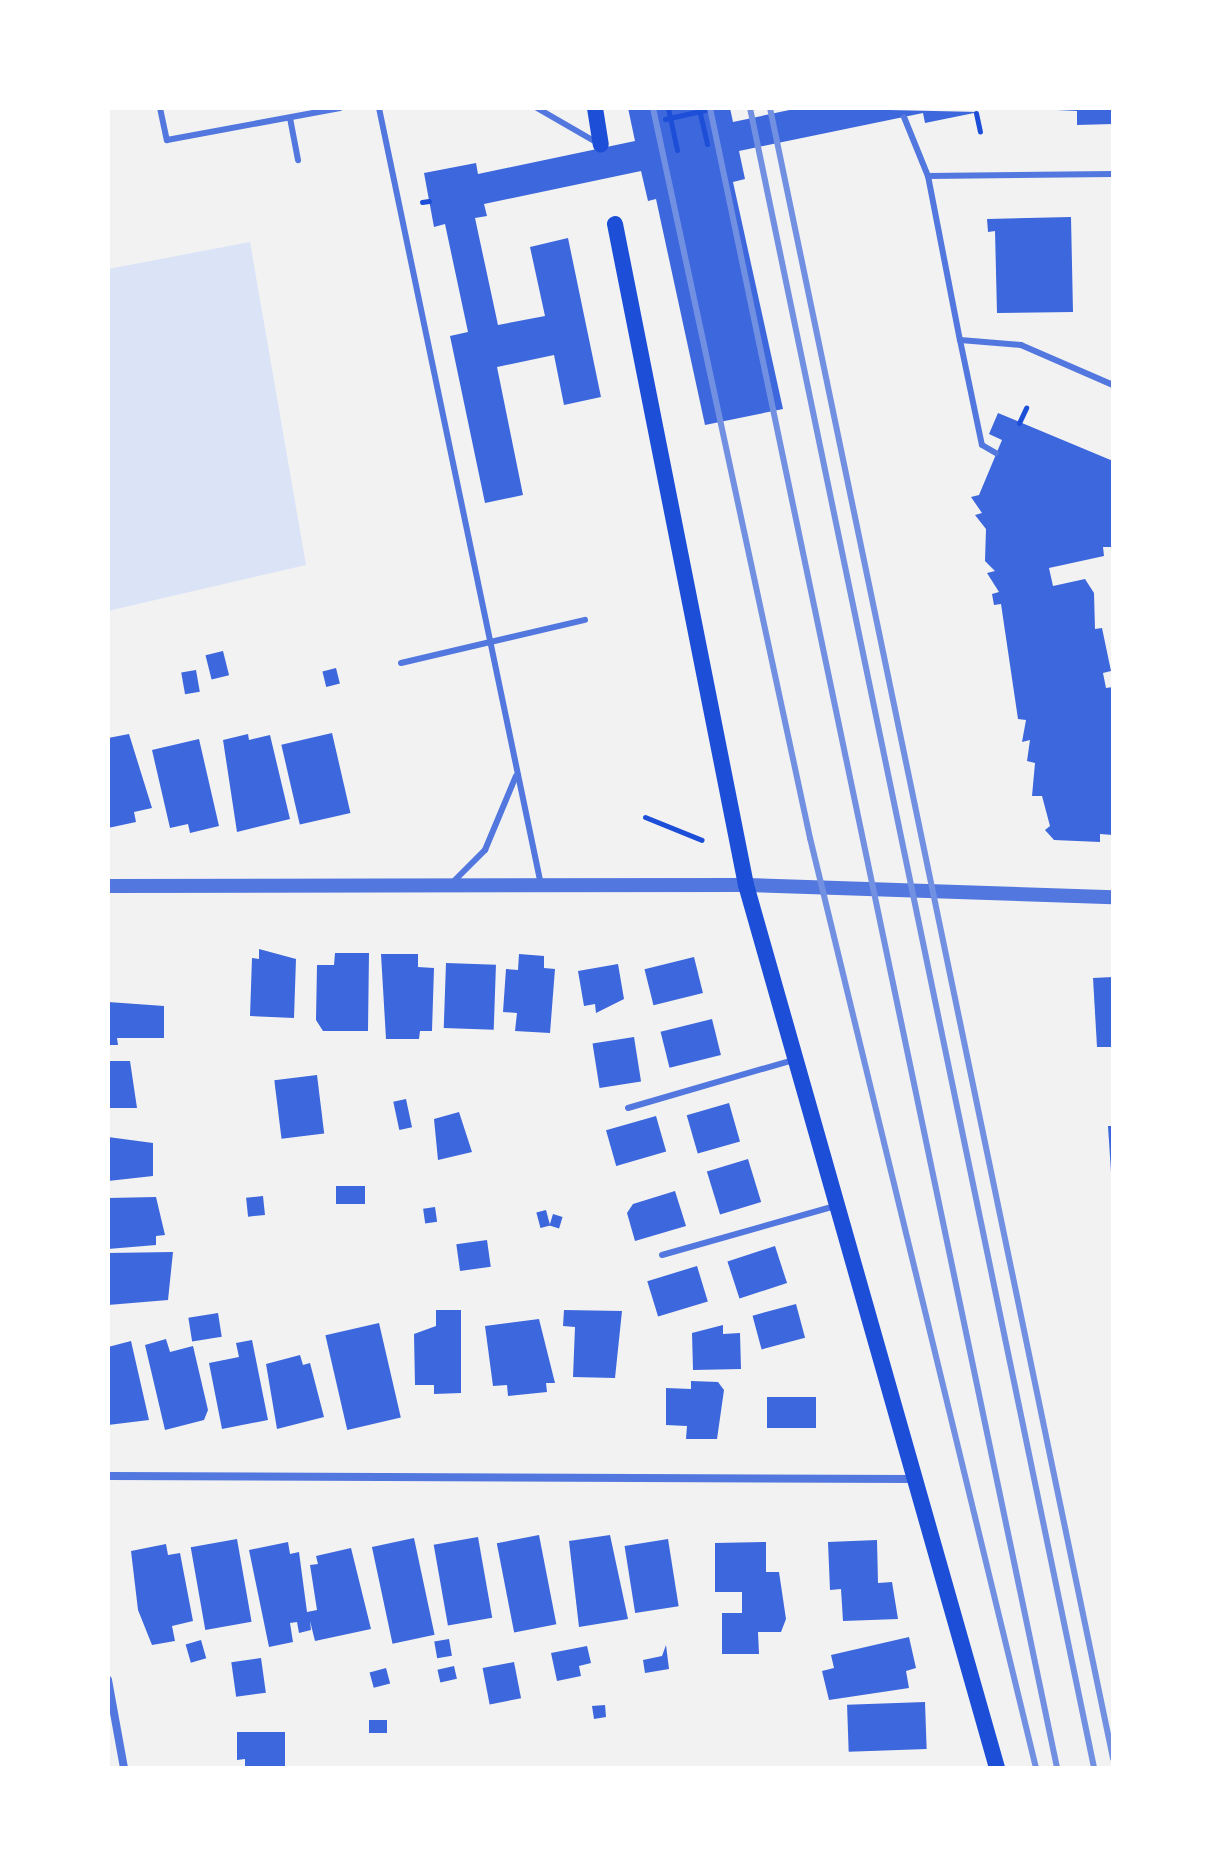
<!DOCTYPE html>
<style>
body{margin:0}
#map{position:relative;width:1221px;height:1876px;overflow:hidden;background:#f2f2f2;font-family:"Archivo Narrow",sans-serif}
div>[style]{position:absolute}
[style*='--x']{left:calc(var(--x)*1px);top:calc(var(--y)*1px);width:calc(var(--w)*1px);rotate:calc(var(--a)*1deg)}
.green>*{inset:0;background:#dbe4f7}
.building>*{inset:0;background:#3d67dc;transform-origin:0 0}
.path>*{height:5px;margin:-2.5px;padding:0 2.5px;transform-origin:2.5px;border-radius:2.5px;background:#1d4ed8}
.service>*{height:6px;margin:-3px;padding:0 3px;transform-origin:3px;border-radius:3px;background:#5277de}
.minor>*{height:8px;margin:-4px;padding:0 4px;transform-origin:4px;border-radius:4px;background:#5277de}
.tertiary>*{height:14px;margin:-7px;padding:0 7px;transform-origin:7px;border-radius:7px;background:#5277de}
.secondary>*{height:16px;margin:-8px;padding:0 8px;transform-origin:8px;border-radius:8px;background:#1d4ed8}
.rail>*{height:6px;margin:-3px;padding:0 3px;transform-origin:3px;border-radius:3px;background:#7290e2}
span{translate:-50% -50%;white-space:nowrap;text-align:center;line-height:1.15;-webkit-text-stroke:6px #fff;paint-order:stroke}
.frame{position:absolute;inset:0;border:110px solid #fff;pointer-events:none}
</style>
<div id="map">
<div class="green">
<i style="clip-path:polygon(250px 242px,306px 565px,108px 611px,108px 269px)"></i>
</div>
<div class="building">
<i style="clip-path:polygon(628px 108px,730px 108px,733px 122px,799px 108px,979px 112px,925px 123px,923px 113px,739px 151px,745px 179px,733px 182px,783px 409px,705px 425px,656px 199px,648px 201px,641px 171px,484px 204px,487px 216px,475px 218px,498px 325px,545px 316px,530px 247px,568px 238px,601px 397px,564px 405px,554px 355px,497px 367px,523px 495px,485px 503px,450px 336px,468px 332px,445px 224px,434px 227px,424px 173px,476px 163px,478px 174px,635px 141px)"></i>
<i style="clip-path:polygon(1014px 108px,1113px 108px,1113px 124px,1077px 125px,1077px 111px)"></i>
<i style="clip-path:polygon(1071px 217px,1073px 312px,997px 313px,995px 231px,988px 232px,987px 219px)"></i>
<i style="clip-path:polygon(998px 413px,1113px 461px,1113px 547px,1103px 547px,1104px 556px,1049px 568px,1053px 586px,1085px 579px,1094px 593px,1095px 629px,1102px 628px,1111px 671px,1103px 673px,1106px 688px,1113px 687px,1113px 835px,1100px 834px,1100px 842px,1054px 840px,1045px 830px,1050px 826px,1042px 796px,1032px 796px,1035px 763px,1027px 761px,1030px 740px,1022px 742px,1026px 720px,1018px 719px,1001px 604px,994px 605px,992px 594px,999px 592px,987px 573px,995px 571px,985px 561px,986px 529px,975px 515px,982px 513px,971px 497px,979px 495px,1002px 440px,989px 434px)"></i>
<i style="left:223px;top:651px;width:25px;height:18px;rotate:76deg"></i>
<i style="left:336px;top:668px;width:16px;height:14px;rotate:76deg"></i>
<i style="left:196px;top:670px;width:22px;height:15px;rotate:80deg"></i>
<i style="left:332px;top:733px;width:82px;height:52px;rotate:77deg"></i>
<i style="clip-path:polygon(129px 734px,152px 808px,134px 812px,136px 822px,108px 828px,108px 738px)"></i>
<i style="clip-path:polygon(248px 734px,249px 740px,270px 735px,290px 819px,237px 832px,223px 740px)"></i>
<i style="clip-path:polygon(199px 739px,219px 826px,190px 833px,188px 824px,170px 828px,152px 750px)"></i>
<i style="clip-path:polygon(259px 949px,296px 959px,294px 1018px,250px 1016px,252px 958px,259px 959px)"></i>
<i style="clip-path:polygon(335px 953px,369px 953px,368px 1031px,323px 1031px,316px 1020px,317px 965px,334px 965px)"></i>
<i style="clip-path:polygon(381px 954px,418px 954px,418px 967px,434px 968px,432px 1031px,420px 1031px,419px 1039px,386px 1039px)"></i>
<i style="clip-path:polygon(519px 954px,544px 956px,544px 968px,555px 969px,550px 1033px,515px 1031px,517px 1013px,503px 1012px,506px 969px,518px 970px)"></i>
<i style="left:694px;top:957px;width:37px;height:51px;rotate:76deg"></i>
<i style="left:446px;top:963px;width:50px;height:65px;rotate:2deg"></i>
<i style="clip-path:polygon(618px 964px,624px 999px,596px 1013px,595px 1004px,584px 1006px,578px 971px)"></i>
<i style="clip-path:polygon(1113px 977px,1113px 1047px,1097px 1047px,1093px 978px)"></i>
<i style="clip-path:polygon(108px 1002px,164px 1006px,164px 1038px,117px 1038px,118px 1045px,108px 1045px)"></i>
<i style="left:712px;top:1019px;width:37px;height:53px;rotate:76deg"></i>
<i style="left:634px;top:1037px;width:45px;height:42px;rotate:81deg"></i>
<i style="clip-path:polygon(108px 1061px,130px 1061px,137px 1108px,108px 1108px)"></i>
<i style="left:317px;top:1075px;width:59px;height:43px;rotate:83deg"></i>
<i style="left:406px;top:1099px;width:29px;height:13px;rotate:78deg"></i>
<i style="left:729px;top:1103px;width:40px;height:44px;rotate:74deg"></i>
<i style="clip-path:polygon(459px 1112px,472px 1152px,438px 1160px,434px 1119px)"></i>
<i style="left:656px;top:1116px;width:37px;height:52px;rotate:74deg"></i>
<i style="clip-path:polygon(1108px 1126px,1113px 1126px,1113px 1172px,1111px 1172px)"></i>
<i style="clip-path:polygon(108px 1137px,153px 1143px,153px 1176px,108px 1181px)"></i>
<i style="left:748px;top:1159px;width:45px;height:43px;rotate:73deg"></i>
<i style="left:336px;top:1186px;width:29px;height:18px"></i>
<i style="clip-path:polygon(675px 1191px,686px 1226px,635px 1241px,627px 1213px,633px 1204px)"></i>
<i style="left:263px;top:1196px;width:19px;height:17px;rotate:84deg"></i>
<i style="clip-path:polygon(156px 1197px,165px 1235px,156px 1236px,156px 1245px,108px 1249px,108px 1198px)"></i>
<i style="left:435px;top:1207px;width:15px;height:12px;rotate:82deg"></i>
<i style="left:546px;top:1210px;width:16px;height:10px;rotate:75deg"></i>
<i style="left:553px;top:1214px;width:10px;height:12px;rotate:17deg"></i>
<i style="left:487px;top:1240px;width:27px;height:31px;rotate:82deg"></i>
<i style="left:775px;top:1246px;width:39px;height:50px;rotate:72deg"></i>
<i style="clip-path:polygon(173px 1252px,168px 1300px,108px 1305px,108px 1253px)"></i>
<i style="left:697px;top:1266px;width:37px;height:52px;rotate:73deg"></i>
<i style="left:796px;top:1304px;width:35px;height:45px;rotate:75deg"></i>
<i style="clip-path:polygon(436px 1310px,461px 1310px,461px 1393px,434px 1394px,434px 1385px,415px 1385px,414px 1334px,436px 1326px)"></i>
<i style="clip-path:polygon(564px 1310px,622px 1311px,615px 1378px,573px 1377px,575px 1327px,563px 1326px)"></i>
<i style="left:218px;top:1313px;width:24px;height:30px;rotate:81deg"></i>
<i style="clip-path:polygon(539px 1319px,555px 1383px,546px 1383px,547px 1392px,508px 1396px,507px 1385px,493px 1386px,485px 1326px)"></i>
<i style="left:379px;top:1323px;width:97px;height:55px;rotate:77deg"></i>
<i style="clip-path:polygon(723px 1325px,723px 1334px,740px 1333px,741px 1369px,693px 1370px,692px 1333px)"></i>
<i style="clip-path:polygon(166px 1339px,170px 1352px,193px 1346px,208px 1410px,204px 1420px,165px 1430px,145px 1345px)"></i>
<i style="clip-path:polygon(252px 1340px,268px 1420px,222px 1429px,209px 1363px,239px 1357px,236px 1343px)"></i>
<i style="clip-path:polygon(131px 1341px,149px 1420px,108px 1425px,108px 1347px)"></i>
<i style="clip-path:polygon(300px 1355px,303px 1365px,310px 1363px,324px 1417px,277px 1429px,266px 1364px)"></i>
<i style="clip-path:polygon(691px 1381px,718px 1382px,724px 1390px,717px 1439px,686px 1439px,687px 1426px,666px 1425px,666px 1388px,691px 1389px)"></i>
<i style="left:767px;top:1397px;width:49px;height:31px"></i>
<i style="left:539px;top:1535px;width:91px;height:43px;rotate:79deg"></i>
<i style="clip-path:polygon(610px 1535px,628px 1619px,579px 1627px,569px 1541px)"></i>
<i style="left:478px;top:1537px;width:82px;height:45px;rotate:80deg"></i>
<i style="left:414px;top:1538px;width:99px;height:43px;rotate:78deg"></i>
<i style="left:237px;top:1539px;width:84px;height:47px;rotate:80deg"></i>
<i style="left:668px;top:1539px;width:68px;height:44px;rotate:81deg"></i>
<i style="clip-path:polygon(877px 1540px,878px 1583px,892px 1582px,898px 1619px,843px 1621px,841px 1589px,830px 1590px,828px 1542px)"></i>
<i style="clip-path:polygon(288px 1542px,290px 1554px,299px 1552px,307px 1612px,317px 1610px,310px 1565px,318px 1564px,316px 1556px,351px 1548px,371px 1629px,315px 1641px,310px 1621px,311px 1630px,299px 1633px,297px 1622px,290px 1623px,293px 1642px,269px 1647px,249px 1550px)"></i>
<i style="clip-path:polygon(766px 1542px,766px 1572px,779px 1572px,786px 1619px,781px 1632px,758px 1632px,759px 1654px,722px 1654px,722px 1613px,742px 1613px,742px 1592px,715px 1592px,715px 1543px)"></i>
<i style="clip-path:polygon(166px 1544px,168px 1555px,180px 1553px,193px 1621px,172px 1626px,175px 1641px,152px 1645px,138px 1610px,131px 1551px)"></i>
<i style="clip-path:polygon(909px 1637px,916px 1668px,906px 1671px,909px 1688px,829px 1700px,822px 1671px,834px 1668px,831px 1655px)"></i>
<i style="left:449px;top:1639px;width:17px;height:15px;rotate:80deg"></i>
<i style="left:201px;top:1640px;width:19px;height:16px;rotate:74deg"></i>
<i style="clip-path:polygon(666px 1645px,669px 1669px,645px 1673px,643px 1660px,662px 1656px)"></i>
<i style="clip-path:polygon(587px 1646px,591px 1663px,579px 1666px,581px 1676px,557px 1681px,551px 1653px)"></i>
<i style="left:261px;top:1658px;width:35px;height:30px;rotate:82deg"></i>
<i style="left:514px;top:1662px;width:37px;height:32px;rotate:79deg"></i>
<i style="left:454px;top:1666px;width:13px;height:17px;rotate:77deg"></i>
<i style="left:386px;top:1668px;width:16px;height:17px;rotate:75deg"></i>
<i style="left:925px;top:1702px;width:47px;height:78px;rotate:88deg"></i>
<i style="clip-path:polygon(605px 1705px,606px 1717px,594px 1719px,592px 1706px)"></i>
<i style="left:369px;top:1720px;width:18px;height:13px"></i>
<i style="clip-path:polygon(237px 1732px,285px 1732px,285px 1768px,245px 1768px,245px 1759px,237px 1760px)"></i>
</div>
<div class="path">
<i style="--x:668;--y:108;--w:43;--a:77.9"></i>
<i style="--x:699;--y:109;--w:36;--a:77"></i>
<i style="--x:976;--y:113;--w:19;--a:78"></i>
<i style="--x:665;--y:119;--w:41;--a:-12.7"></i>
<i style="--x:422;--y:202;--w:7;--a:-8"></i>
<i style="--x:1019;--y:423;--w:17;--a:-65"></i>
<i style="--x:645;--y:817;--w:61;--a:22"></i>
</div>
<div class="service">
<i style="--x:160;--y:108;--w:33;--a:78"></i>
<i style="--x:167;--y:140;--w:176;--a:-10.5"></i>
<i style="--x:379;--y:108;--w:794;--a:78.22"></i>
<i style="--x:537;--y:108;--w:68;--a:30"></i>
<i style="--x:904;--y:117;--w:64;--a:67.9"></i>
<i style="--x:928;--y:176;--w:167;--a:79"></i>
<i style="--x:960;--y:340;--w:61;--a:4.7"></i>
<i style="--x:1021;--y:345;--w:100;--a:23.5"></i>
<i style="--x:290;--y:118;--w:43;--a:79.2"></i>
<i style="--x:928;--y:176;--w:185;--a:-0.6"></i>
<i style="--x:960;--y:340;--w:107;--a:78.2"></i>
<i style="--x:982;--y:445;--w:16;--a:30"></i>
<i style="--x:401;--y:663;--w:189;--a:-13.2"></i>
<i style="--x:454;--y:881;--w:44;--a:-45"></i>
<i style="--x:485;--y:850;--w:80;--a:-67.3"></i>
<i style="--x:628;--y:1108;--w:172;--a:-16.2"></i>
<i style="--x:662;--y:1255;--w:180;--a:-15.8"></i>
</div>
<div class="minor">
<i style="--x:108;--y:1476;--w:806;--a:0.21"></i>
<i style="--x:108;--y:1680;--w:89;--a:79.7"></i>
</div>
<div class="tertiary">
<i style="--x:108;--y:886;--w:638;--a:-0.09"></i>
<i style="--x:746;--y:885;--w:367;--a:1.9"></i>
</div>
<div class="secondary">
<i style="--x:595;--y:108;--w:37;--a:81"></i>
<i style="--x:615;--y:224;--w:674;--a:78.79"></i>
<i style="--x:746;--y:885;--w:918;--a:74.13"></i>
</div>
<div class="rail">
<i style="--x:653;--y:108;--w:747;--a:77.86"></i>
<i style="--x:810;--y:838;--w:957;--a:76.34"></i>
<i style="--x:710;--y:108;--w:1696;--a:78.19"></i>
<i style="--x:750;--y:108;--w:1695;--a:78.29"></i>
<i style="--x:770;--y:108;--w:1686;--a:78.26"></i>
</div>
<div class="frame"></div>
</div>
